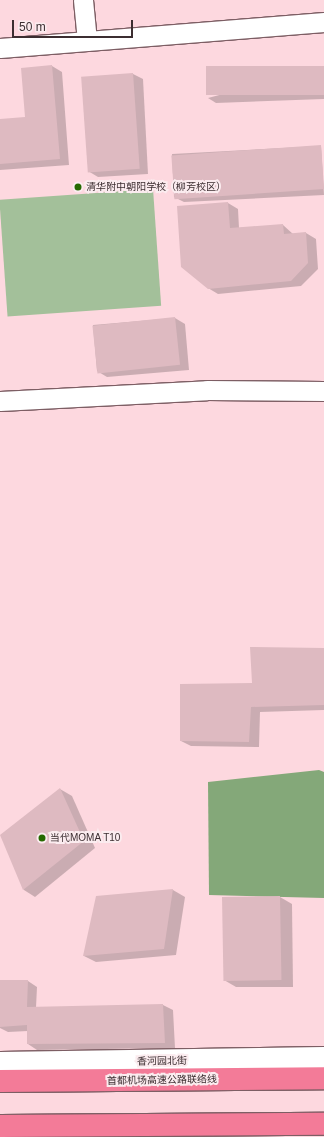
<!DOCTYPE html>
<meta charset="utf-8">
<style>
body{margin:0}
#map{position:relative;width:324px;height:1137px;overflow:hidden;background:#fdd8df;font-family:Helvetica,"Noto Sans SC",sans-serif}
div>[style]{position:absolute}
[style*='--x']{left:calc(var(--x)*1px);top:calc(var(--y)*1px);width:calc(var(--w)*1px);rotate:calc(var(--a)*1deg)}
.green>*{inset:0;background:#a3c09a;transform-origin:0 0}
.water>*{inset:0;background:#84a879}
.pier>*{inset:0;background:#fdd8df;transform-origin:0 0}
.shadow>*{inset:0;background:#0003}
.building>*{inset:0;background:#debac1;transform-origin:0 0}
.roads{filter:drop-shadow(1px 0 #7d5e64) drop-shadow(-1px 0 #7d5e64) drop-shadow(0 1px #7d5e64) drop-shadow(0 -1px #7d5e64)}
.street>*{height:19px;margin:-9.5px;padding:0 9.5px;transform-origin:9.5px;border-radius:9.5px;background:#fff}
.secondary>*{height:22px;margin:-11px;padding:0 11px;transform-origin:11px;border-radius:11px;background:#fff}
.highway>*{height:22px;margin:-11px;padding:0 11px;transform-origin:11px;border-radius:11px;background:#f37b98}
.dots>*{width:11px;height:11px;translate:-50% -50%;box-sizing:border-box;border:2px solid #fbecef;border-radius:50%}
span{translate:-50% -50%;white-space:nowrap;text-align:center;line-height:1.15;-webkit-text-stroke:4px #fbecef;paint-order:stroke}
.poi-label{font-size:10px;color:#3c2e31}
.left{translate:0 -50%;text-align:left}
.street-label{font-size:10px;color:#3c2e31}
.scale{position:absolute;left:12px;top:20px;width:121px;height:18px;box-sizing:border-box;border:2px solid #3c2e31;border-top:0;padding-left:5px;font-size:12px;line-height:14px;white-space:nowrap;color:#3c2e31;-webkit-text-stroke:3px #fbecef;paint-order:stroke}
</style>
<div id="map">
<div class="green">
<i style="left:153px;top:189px;width:117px;height:154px;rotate:86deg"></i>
</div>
<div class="water">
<i style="clip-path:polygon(319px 770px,324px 772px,324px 898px,209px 895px,208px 782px)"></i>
</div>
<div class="pier">
<i style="left:324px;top:1100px;width:34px;height:324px;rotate:90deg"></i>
</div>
<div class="shadow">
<i style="clip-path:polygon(52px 66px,62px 72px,69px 165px,0 170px,0 120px,26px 118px)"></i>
<i style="clip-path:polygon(324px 67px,324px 99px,216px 103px,208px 98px)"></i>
<i style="clip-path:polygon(133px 74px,143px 79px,148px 174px,98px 177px,88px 171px)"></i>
<i style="clip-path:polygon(321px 146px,324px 195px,184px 202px,174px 197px,172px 154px)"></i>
<i style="clip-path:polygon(228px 203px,238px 209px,239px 228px,283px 225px,293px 234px,306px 233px,316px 239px,318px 269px,301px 286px,218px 294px,208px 288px,178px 207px)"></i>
<i style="clip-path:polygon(175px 318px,185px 324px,189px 370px,107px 377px,97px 371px,93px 325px)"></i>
<i style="clip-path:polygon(324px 649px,324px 710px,260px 712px,259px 747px,191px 746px,181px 741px,253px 684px)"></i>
<i style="clip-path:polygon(60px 789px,72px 796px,95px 848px,35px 897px,24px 890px,1px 835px)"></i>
<i style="clip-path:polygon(173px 890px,185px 897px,176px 955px,96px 962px,84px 956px,97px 897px)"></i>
<i style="clip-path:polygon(280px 897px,292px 904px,293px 987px,236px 987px,224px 980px)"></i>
<i style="clip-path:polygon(0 981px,28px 981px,37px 987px,36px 1008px,163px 1005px,173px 1010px,175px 1048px,37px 1050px,28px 1044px,28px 1031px,8px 1032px,0 1028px)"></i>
</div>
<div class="building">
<i style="clip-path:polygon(52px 65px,60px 159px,0 164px,0 119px,25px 117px,21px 68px)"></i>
<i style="left:324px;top:66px;width:29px;height:118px;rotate:90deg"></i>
<i style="left:133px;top:73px;width:96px;height:52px;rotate:86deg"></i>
<i style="left:321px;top:145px;width:44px;height:150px;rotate:86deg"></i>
<i style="clip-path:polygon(228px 202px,230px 228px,283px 224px,284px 234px,306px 232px,308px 263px,291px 281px,208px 289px,181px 267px,177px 206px)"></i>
<i style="left:175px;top:317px;width:48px;height:83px;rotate:84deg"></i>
<i style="clip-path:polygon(250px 647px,324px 648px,324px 705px,251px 707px,249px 742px,180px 741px,180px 684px,252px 683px)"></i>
<i style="clip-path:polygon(60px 788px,84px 841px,23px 890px,0 835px)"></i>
<i style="clip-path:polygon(173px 889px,164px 949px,83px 956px,96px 896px)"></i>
<i style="left:280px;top:896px;width:84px;height:58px;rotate:89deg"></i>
<i style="clip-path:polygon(0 980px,28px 980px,27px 1007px,163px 1004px,165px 1043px,27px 1044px,27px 1025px,0 1027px)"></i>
</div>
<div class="roads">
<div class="street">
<i style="--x:83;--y:0;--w:41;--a:84.4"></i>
<i style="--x:0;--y:48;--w:325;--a:-4.6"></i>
<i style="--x:0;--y:401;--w:207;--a:-3"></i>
<i style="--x:207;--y:390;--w:117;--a:0.5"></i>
</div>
<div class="secondary">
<i style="--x:0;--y:1063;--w:324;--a:-0.9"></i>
</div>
<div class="highway">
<i style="--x:0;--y:1081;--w:324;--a:-0.5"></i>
<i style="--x:0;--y:1126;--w:324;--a:-0.4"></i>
</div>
</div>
<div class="dots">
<i style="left:78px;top:187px;background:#256900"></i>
<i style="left:42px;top:838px;background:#256900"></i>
</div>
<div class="poi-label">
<span class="left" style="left:86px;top:187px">清华附中朝阳学校（柳芳校区）</span>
<span class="left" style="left:50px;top:838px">当代MOMA T10</span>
</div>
<div class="street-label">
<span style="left:162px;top:1061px;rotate:-1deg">香河园北街</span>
<span style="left:162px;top:1080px;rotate:-1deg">首都机场高速公路联络线</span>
</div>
<div class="scale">50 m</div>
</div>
